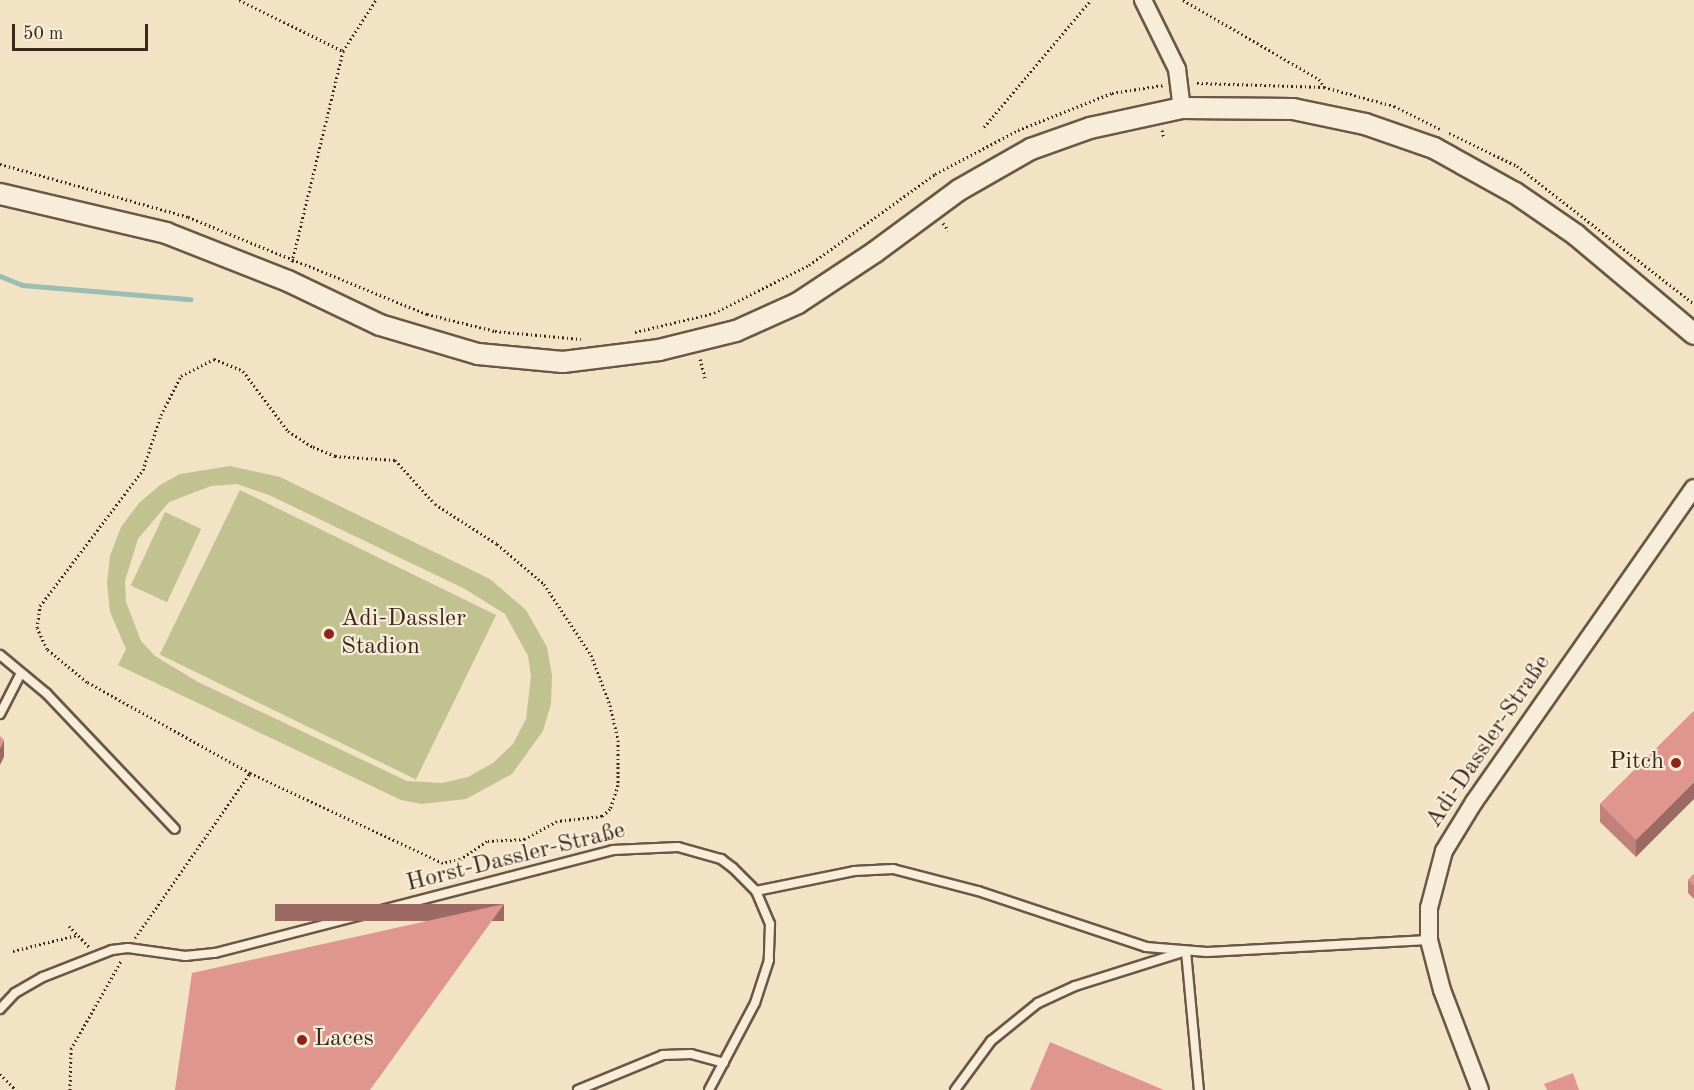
<!DOCTYPE html>
<meta charset="utf-8">
<style>
body{margin:0}
#map{position:relative;width:1694px;height:1090px;overflow:hidden;background:#f2e3c5;font-family:"Old Standard TT",serif}
div>[style]{position:absolute}
[style*='--x']{left:calc(var(--x)*1px);top:calc(var(--y)*1px);width:calc(var(--w)*1px);rotate:calc(var(--a)*1deg)}
.green>*{inset:0;background:#c2c190;transform-origin:0 0}
.stream>*{height:5px;margin:-2.5px;padding:0 2.5px;transform-origin:2.5px;border-radius:2.5px;background:#9bbeb2}
.path>*{height:3px;margin-top:-1.5px;transform-origin:0;background:repeating-linear-gradient(90deg,#3c281b 0 1.5px,transparent 0 4.5px)}
.roads{filter:drop-shadow(2px 0 #6a5746) drop-shadow(-2px 0 #6a5746) drop-shadow(0 2px #6a5746) drop-shadow(0 -2px #6a5746)}
.service>*{height:8px;margin:-4px;padding:0 4px;transform-origin:4px;border-radius:4px;background:#f7edd9}
.minor>*{height:16px;margin:-8px;padding:0 8px;transform-origin:8px;border-radius:8px;background:#f7edd9}
.tertiary>*{height:20px;margin:-10px;padding:0 10px;transform-origin:10px;border-radius:10px;background:#f7edd9}
.wall>*{inset:0;background:#c0817a}
.shaded-wall>*{inset:0;background:#9c6963;transform-origin:0 0}
.building>*{inset:0;background:#df968e}
.dots>*{width:16px;height:16px;translate:-50% -50%;box-sizing:border-box;border:3px solid #f7edd9;border-radius:50%}
span{translate:-50% -50%;white-space:nowrap;text-align:center;line-height:1.15;-webkit-text-stroke:4.5px #f7edd9;paint-order:stroke}
.poi-label{font-size:24px;color:#3c281b}
.left{translate:0 -50%;text-align:left}
.right{translate:-100% -50%;text-align:right}
.street-label{font-size:24px;color:#3c281b}
.scale{position:absolute;left:12px;top:24px;width:136px;height:27px;box-sizing:border-box;border:3px solid #3c281b;border-top:0;padding-left:8px;font-size:18px;line-height:21px;white-space:nowrap;color:#3c281b;-webkit-text-stroke:4px #f7edd9;paint-order:stroke}
</style>
<div id="map">
<div class="green">
<i style="clip-path:polygon(evenodd,230px 466px,280px 477px,490px 579px,526px 610px,547px 647px,552px 675px,551px 704px,543px 731px,512px 774px,466px 799px,422px 804px,401px 800px,118px 665px,126px 649px,110px 612px,107px 583px,110px 556px,121px 527px,139px 503px,160px 485px,180px 474px,230px 466px,237px 484px,269px 495px,465px 589px,505px 614px,528px 656px,531px 676px,526px 719px,513px 744px,493px 763px,468px 777px,442px 783px,407px 781px,198px 682px,155px 656px,141px 641px,126px 602px,125px 581px,138px 539px,169px 502px,211px 486px,237px 484px)"></i>
<i style="left:240px;top:490px;width:285px;height:183px;rotate:26deg"></i>
<i style="left:165px;top:512px;width:40px;height:81px;rotate:25deg"></i>
</div>
<div class="stream">
<i style="--x:0;--y:276;--w:24;--a:22"></i>
<i style="--x:22;--y:285;--w:169;--a:4.8"></i>
</div>
<div class="path">
<i style="--x:239;--y:0;--w:116;--a:26.1"></i>
<i style="--x:343;--y:51;--w:61;--a:-57.1"></i>
<i style="--x:1183;--y:0;--w:157;--a:30.2"></i>
<i style="--x:1319;--y:79;--w:9;--a:58"></i>
<i style="--x:1197;--y:83;--w:127;--a:1.8"></i>
<i style="--x:1324;--y:87;--w:73;--a:15.2"></i>
<i style="--x:1394;--y:106;--w:51;--a:26.6"></i>
<i style="--x:984;--y:127;--w:166;--a:-49.9"></i>
<i style="--x:1162;--y:130;--w:8;--a:76"></i>
<i style="--x:1449;--y:133;--w:76;--a:25.9"></i>
<i style="--x:1517;--y:166;--w:224;--a:37.9"></i>
<i style="--x:0;--y:164;--w:195;--a:15.7"></i>
<i style="--x:188;--y:217;--w:258;--a:22.1"></i>
<i style="--x:427;--y:314;--w:70;--a:14"></i>
<i style="--x:495;--y:331;--w:86;--a:5.3"></i>
<i style="--x:943;--y:223;--w:9;--a:54"></i>
<i style="--x:292;--y:262;--w:217;--a:-76.4"></i>
<i style="--x:635;--y:332;--w:81;--a:-13.5"></i>
<i style="--x:714;--y:313;--w:106;--a:-26.8"></i>
<i style="--x:809;--y:265;--w:155;--a:-35.8"></i>
<i style="--x:935;--y:174;--w:94;--a:-27.9"></i>
<i style="--x:1018;--y:130;--w:101;--a:-21.5"></i>
<i style="--x:1112;--y:93;--w:52;--a:-8.9"></i>
<i style="--x:214;--y:359;--w:31;--a:22"></i>
<i style="--x:243;--y:371;--w:75;--a:53.1"></i>
<i style="--x:288;--y:431;--w:30;--a:33"></i>
<i style="--x:313;--y:447;--w:24;--a:22"></i>
<i style="--x:335;--y:456;--w:60;--a:3.8"></i>
<i style="--x:395;--y:460;--w:59;--a:47.7"></i>
<i style="--x:435;--y:504;--w:74;--a:32.8"></i>
<i style="--x:497;--y:544;--w:62;--a:40.4"></i>
<i style="--x:544;--y:584;--w:85;--a:56.5"></i>
<i style="--x:591;--y:655;--w:53;--a:69.2"></i>
<i style="--x:610;--y:705;--w:36;--a:77"></i>
<i style="--x:618;--y:740;--w:45;--a:90"></i>
<i style="--x:618;--y:785;--w:25;--a:108"></i>
<i style="--x:610;--y:809;--w:11;--a:139"></i>
<i style="--x:602;--y:816;--w:45;--a:173.7"></i>
<i style="--x:557;--y:821;--w:37;--a:151"></i>
<i style="--x:525;--y:839;--w:38;--a:177"></i>
<i style="--x:487;--y:841;--w:32;--a:146"></i>
<i style="--x:460;--y:859;--w:17;--a:167"></i>
<i style="--x:443;--y:863;--w:213;--a:-155"></i>
<i style="--x:250;--y:773;--w:187;--a:-150.8"></i>
<i style="--x:87;--y:682;--w:52;--a:-140.5"></i>
<i style="--x:47;--y:649;--w:23;--a:-115"></i>
<i style="--x:37;--y:628;--w:22;--a:-82"></i>
<i style="--x:40;--y:606;--w:171;--a:-52.9"></i>
<i style="--x:143;--y:470;--w:58;--a:-71.9"></i>
<i style="--x:161;--y:415;--w:44;--a:-62.9"></i>
<i style="--x:181;--y:376;--w:37;--a:-27"></i>
<i style="--x:700;--y:359;--w:20;--a:75"></i>
<i style="--x:69;--y:926;--w:29;--a:46"></i>
<i style="--x:135;--y:938;--w:201;--a:-55.1"></i>
<i style="--x:13;--y:951;--w:66;--a:-14"></i>
<i style="--x:0;--y:1074;--w:23;--a:45"></i>
<i style="--x:70;--y:1090;--w:41;--a:-88.6"></i>
<i style="--x:71;--y:1049;--w:101;--a:-60.4"></i>
</div>
<div class="roads">
<div class="service">
<i style="--x:0;--y:655;--w:60;--a:39.6"></i>
<i style="--x:46;--y:693;--w:187;--a:46.5"></i>
<i style="--x:0;--y:714;--w:44;--a:-62.9"></i>
<i style="--x:756;--y:891;--w:100;--a:-11.5"></i>
<i style="--x:854;--y:871;--w:39;--a:-3"></i>
<i style="--x:893;--y:869;--w:88;--a:14.5"></i>
<i style="--x:978;--y:891;--w:177;--a:18.4"></i>
<i style="--x:1146;--y:947;--w:61;--a:4.7"></i>
<i style="--x:1207;--y:952;--w:222;--a:-3.1"></i>
<i style="--x:0;--y:1009;--w:22;--a:-47"></i>
<i style="--x:15;--y:993;--w:32;--a:-30"></i>
<i style="--x:43;--y:977;--w:74;--a:-21.4"></i>
<i style="--x:112;--y:950;--w:16;--a:-7"></i>
<i style="--x:128;--y:948;--w:58;--a:8"></i>
<i style="--x:185;--y:956;--w:30;--a:-6"></i>
<i style="--x:215;--y:953;--w:411;--a:-14.5"></i>
<i style="--x:613;--y:850;--w:65;--a:-2.6"></i>
<i style="--x:678;--y:847;--w:45;--a:15.6"></i>
<i style="--x:721;--y:859;--w:15;--a:37"></i>
<i style="--x:733;--y:868;--w:33;--a:45"></i>
<i style="--x:756;--y:891;--w:36;--a:67"></i>
<i style="--x:770;--y:924;--w:36;--a:92"></i>
<i style="--x:769;--y:960;--w:45;--a:108"></i>
<i style="--x:755;--y:1003;--w:98;--a:117.9"></i>
<i style="--x:578;--y:1090;--w:92;--a:-22.4"></i>
<i style="--x:663;--y:1055;--w:28;--a:-2"></i>
<i style="--x:691;--y:1054;--w:34;--a:15"></i>
<i style="--x:955;--y:1090;--w:61;--a:-53.7"></i>
<i style="--x:991;--y:1041;--w:60;--a:-39"></i>
<i style="--x:1038;--y:1003;--w:41;--a:-24.7"></i>
<i style="--x:1075;--y:986;--w:116;--a:-17.5"></i>
<i style="--x:1186;--y:951;--w:140;--a:84.7"></i>
</div>
<div class="minor">
<i style="--x:1143;--y:0;--w:77;--a:63.8"></i>
<i style="--x:1177;--y:69;--w:39;--a:83"></i>
<i style="--x:1480;--y:1090;--w:107;--a:-110.8"></i>
<i style="--x:1442;--y:990;--w:52;--a:-104.6"></i>
<i style="--x:1429;--y:940;--w:32;--a:-90"></i>
<i style="--x:1429;--y:908;--w:59;--a:-75.3"></i>
<i style="--x:1444;--y:851;--w:57;--a:-58.5"></i>
<i style="--x:1474;--y:802;--w:383;--a:-55"></i>
</div>
<div class="tertiary">
<i style="--x:0;--y:194;--w:171;--a:13.2"></i>
<i style="--x:166;--y:233;--w:131;--a:21.5"></i>
<i style="--x:288;--y:281;--w:102;--a:25.6"></i>
<i style="--x:380;--y:325;--w:102;--a:16.5"></i>
<i style="--x:478;--y:354;--w:85;--a:5.4"></i>
<i style="--x:563;--y:362;--w:97;--a:-7.1"></i>
<i style="--x:659;--y:350;--w:79;--a:-13.9"></i>
<i style="--x:736;--y:331;--w:68;--a:-24.3"></i>
<i style="--x:798;--y:303;--w:92;--a:-33.5"></i>
<i style="--x:875;--y:252;--w:104;--a:-36.4"></i>
<i style="--x:959;--y:190;--w:83;--a:-29.7"></i>
<i style="--x:1031;--y:149;--w:63;--a:-19.6"></i>
<i style="--x:1090;--y:128;--w:94;--a:-12.3"></i>
<i style="--x:1182;--y:108;--w:111;--a:0.5"></i>
<i style="--x:1293;--y:109;--w:74;--a:11.8"></i>
<i style="--x:1365;--y:124;--w:73;--a:19.2"></i>
<i style="--x:1434;--y:148;--w:93;--a:29.1"></i>
<i style="--x:1515;--y:193;--w:74;--a:34.5"></i>
<i style="--x:1576;--y:235;--w:154;--a:40"></i>
</div>
</div>
<div class="wall">
<i style="clip-path:polygon(1694px 711px,1636px 857px,1600px 822px,1600px 804px)"></i>
<i style="clip-path:polygon(1694px 874px,1694px 899px,1688px 893px,1688px 880px)"></i>
</div>
<div class="shaded-wall">
<i style="clip-path:polygon(4px 740px,4px 757px,0 765px,0 748px)"></i>
<i style="clip-path:polygon(1694px 782px,1694px 799px,1636px 857px,1636px 840px)"></i>
<i style="left:504px;top:904px;width:17px;height:229px;rotate:90deg"></i>
</div>
<div class="building">
<i style="clip-path:polygon(1694px 711px,1694px 782px,1636px 840px,1600px 804px)"></i>
<i style="clip-path:polygon(0 736px,4px 740px,0 748px)"></i>
<i style="clip-path:polygon(1694px 874px,1694px 886px,1688px 880px)"></i>
<i style="clip-path:polygon(504px 904px,370px 1090px,175px 1090px,192px 973px)"></i>
<i style="clip-path:polygon(1050px 1042px,1164px 1090px,1030px 1090px)"></i>
<i style="clip-path:polygon(1573px 1073px,1579px 1090px,1547px 1090px,1544px 1084px)"></i>
</div>
<div class="dots">
<i style="left:329px;top:634px;background:#8f2418"></i>
<i style="left:1676px;top:763px;background:#8f2418"></i>
<i style="left:302px;top:1040px;background:#8f2418"></i>
</div>
<div class="poi-label">
<span class="left" style="left:341px;top:634px">Adi-Dassler<br>Stadion</span>
<span class="right" style="left:1664px;top:763px">Pitch</span>
<span class="left" style="left:314px;top:1040px">Laces</span>
</div>
<div class="street-label">
<span style="left:1489px;top:742px;rotate:-56deg">Adi-Dassler-Straße</span>
<span style="left:516px;top:858px;rotate:-14deg">Horst-Dassler-Straße</span>
</div>
<div class="scale">50 m</div>
</div>
